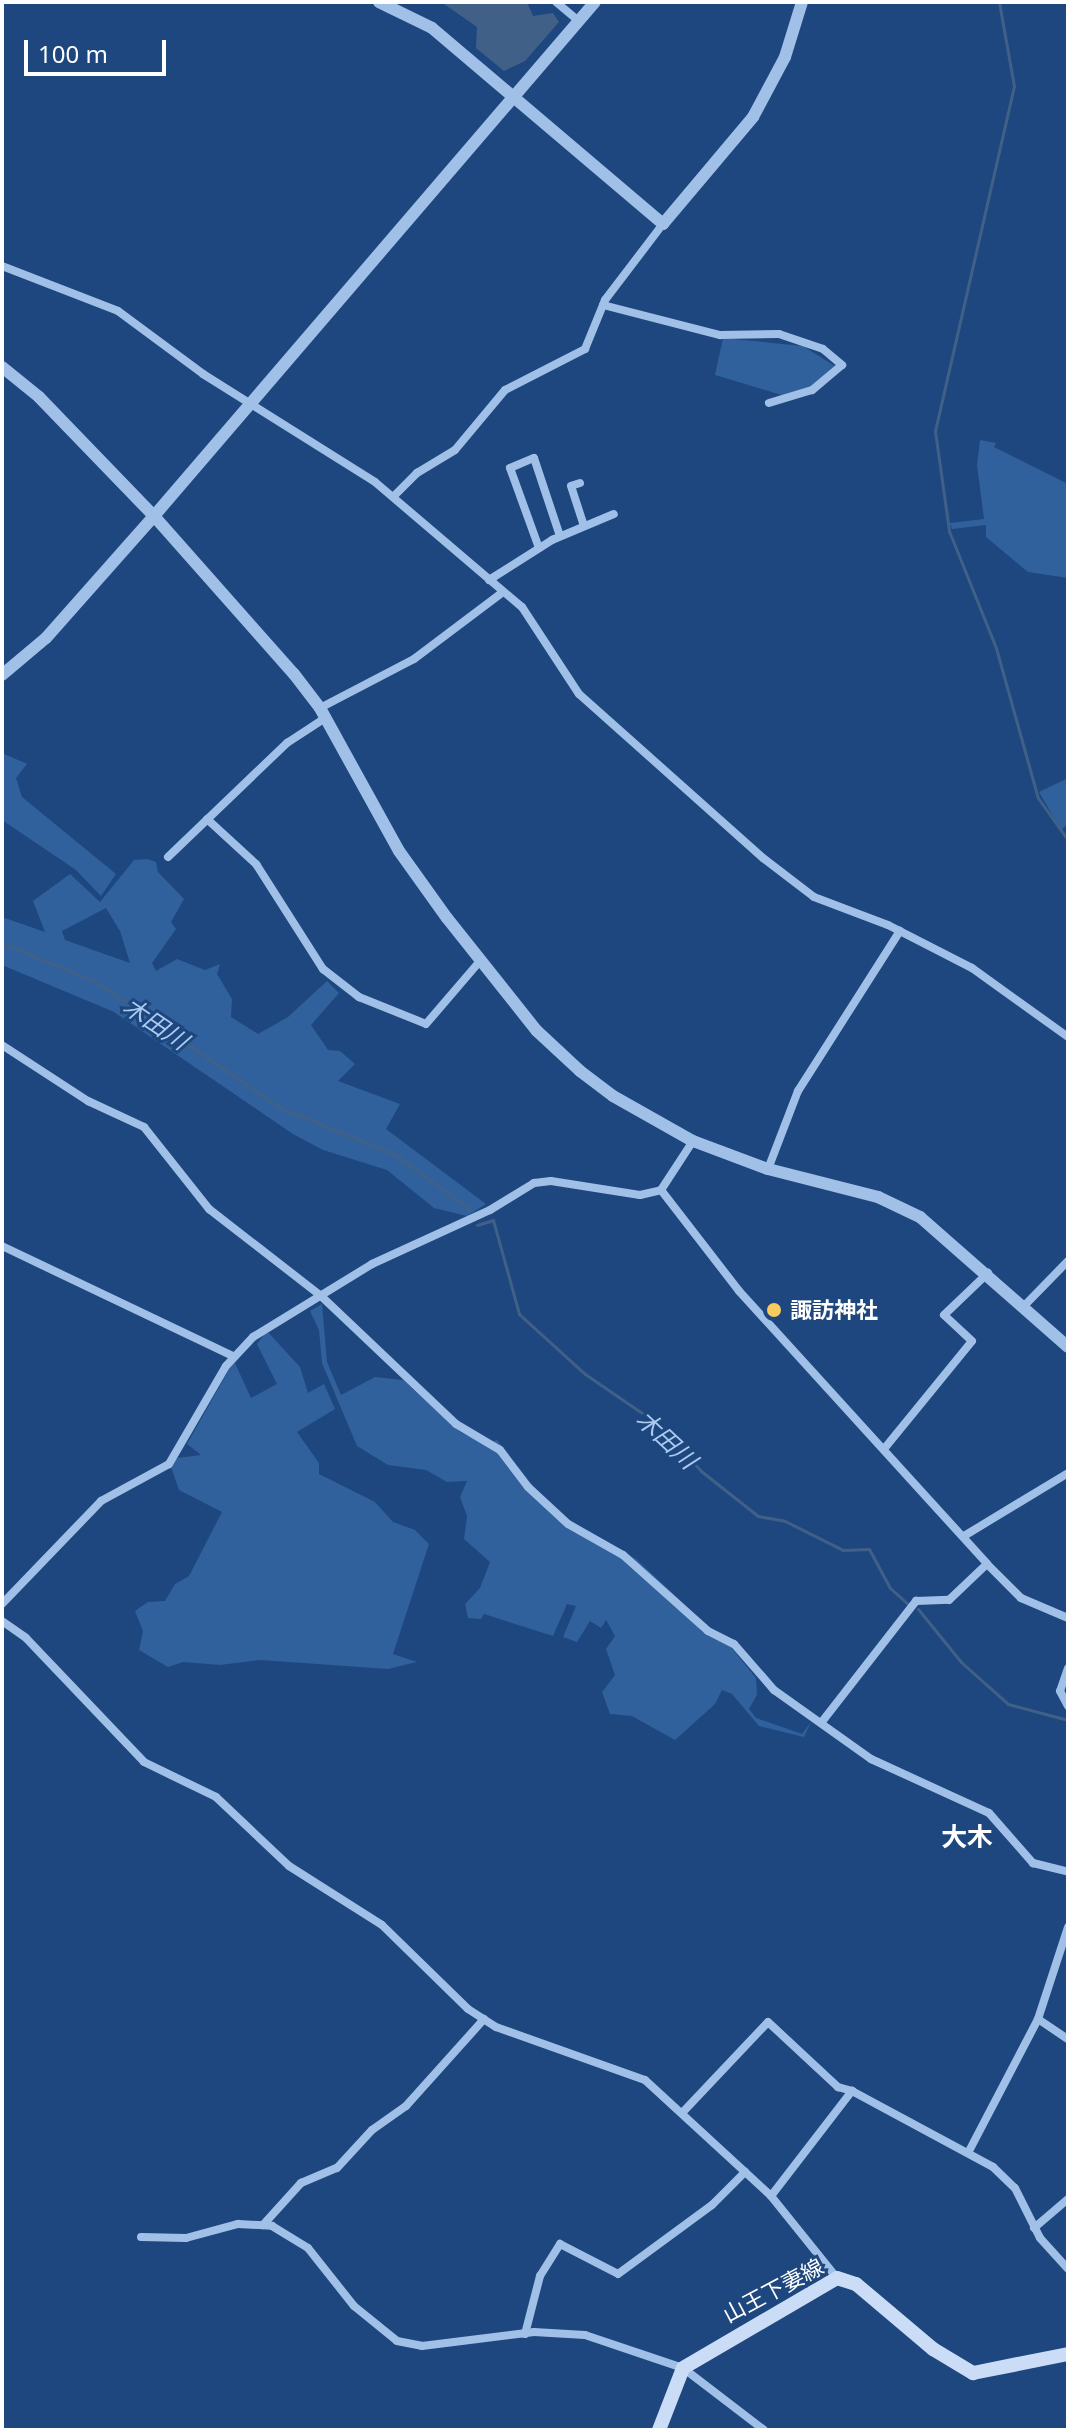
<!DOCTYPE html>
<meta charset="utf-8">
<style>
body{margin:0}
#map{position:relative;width:1070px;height:2432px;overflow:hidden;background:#1d477e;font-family:"Noto Sans","Noto Sans JP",sans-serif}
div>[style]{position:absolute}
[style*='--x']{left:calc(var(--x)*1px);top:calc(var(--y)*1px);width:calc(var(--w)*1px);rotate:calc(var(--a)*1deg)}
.green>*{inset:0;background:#30619c}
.water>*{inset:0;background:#416088}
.stream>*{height:3px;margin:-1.5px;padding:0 1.5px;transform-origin:1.5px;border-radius:1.5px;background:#416088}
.minor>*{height:8px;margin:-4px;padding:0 4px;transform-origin:4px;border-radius:4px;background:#a0c0e8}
.tertiary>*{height:12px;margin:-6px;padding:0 6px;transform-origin:6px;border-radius:6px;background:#a0c0e8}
.secondary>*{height:14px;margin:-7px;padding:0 7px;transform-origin:7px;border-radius:7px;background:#cbddf6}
.dots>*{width:22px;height:22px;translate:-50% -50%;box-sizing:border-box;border:4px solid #1d477e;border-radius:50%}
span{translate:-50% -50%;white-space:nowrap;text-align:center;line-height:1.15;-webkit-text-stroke:6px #1d477e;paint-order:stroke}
.poi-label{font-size:22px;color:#fff;font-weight:700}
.left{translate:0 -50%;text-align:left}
.street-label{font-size:22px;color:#fff}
.water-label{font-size:24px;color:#abcaf0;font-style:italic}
.quarter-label{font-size:26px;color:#fff;font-weight:700}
.frame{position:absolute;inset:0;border:4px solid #fff;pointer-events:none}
.scale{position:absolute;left:24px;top:40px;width:142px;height:36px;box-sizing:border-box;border:4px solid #fff;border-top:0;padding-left:10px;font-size:24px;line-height:28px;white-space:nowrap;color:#fff;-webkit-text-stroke:6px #1d477e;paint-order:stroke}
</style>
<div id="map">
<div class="green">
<i style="clip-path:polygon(723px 338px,803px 346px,835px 366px,810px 388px,785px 396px,715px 375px)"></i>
<i style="clip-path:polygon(980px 440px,996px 443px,994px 447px,1068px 484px,1068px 578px,1028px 572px,986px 537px,986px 525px,952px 529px,950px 523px,984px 519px,977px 465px)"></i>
<i style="clip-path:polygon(2px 753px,27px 764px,16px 778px,22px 797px,116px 874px,101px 896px,76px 870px,2px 820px)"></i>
<i style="clip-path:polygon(1068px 778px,1068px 824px,1061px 830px,1039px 792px)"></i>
<i style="clip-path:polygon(evenodd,147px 859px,156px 862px,158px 872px,184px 899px,171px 922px,176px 929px,152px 963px,156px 971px,177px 959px,205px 970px,220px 964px,217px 974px,232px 999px,231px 1017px,258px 1034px,288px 1017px,327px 981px,339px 993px,311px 1025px,328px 1050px,340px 1051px,355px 1064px,338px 1081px,400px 1104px,386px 1129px,486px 1204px,467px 1216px,434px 1208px,387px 1170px,323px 1150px,293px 1134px,114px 1012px,2px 965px,2px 917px,45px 932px,33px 901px,70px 874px,100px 902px,134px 860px,147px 859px,106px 908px,120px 931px,130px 963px,65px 940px,62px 931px,106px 908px)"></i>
<i style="clip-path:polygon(322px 1304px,327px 1362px,341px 1395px,375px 1377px,403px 1380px,460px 1432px,485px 1444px,497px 1440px,533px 1486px,570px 1520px,636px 1559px,684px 1604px,701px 1631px,730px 1646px,756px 1678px,757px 1695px,749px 1709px,756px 1718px,802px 1734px,811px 1722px,804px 1737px,759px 1726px,732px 1694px,722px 1690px,715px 1704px,675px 1740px,632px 1716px,610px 1714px,602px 1692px,615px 1675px,606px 1649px,615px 1636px,606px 1620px,601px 1628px,590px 1621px,577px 1642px,563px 1637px,576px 1606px,567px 1604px,553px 1636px,484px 1614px,481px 1619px,468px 1618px,465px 1604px,480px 1588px,490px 1562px,464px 1539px,467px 1516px,460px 1497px,467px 1481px,447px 1482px,426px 1470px,388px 1465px,357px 1446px,322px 1363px,319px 1330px,310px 1311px)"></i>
<i style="clip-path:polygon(267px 1331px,300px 1367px,308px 1393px,324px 1384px,335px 1409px,297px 1432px,319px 1463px,319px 1474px,375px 1502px,393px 1522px,415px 1530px,429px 1544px,393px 1654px,417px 1662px,388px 1669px,260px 1660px,220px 1665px,183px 1662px,168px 1667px,139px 1650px,143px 1631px,135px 1611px,148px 1602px,165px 1601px,175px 1584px,189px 1576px,222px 1512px,179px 1490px,171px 1467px,177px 1458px,201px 1455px,187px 1444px,234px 1361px,251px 1398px,277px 1384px,257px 1344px)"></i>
</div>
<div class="water">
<i style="clip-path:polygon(441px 2px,527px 2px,533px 16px,553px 13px,559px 22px,525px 61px,504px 71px,476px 48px,477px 27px)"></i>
</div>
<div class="stream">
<i style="--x:999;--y:2;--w:85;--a:79.9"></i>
<i style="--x:1014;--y:86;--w:354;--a:102.9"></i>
<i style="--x:935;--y:431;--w:101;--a:82"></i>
<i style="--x:949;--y:531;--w:126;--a:68.1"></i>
<i style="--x:996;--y:648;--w:156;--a:74.4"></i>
<i style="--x:1038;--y:798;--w:52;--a:54.5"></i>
<i style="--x:2;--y:943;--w:102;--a:22.5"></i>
<i style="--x:96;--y:982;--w:224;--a:34.3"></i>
<i style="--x:281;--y:1108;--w:124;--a:22.2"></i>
<i style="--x:396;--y:1155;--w:91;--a:36.5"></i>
<i style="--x:477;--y:1225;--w:17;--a:-17"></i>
<i style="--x:493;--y:1220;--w:98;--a:74.5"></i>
<i style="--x:519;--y:1314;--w:89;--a:42.3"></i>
<i style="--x:585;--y:1374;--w:85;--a:34.4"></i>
<i style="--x:655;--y:1422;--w:67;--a:46.8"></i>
<i style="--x:701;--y:1471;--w:73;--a:38.3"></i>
<i style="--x:758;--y:1516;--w:27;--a:10"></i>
<i style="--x:785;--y:1521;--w:65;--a:26.6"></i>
<i style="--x:843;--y:1550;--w:26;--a:-2"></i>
<i style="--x:869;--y:1549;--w:44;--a:61.7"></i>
<i style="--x:890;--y:1588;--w:25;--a:42"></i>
<i style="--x:918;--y:1609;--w:68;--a:50.9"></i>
<i style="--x:961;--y:1662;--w:63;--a:41.8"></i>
<i style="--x:1008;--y:1704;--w:62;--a:14.9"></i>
</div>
<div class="minor">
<i style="--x:556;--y:2;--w:30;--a:40"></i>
<i style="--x:2;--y:266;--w:124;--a:21.2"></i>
<i style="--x:118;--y:311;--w:106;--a:36.5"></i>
<i style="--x:203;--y:374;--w:203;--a:32.1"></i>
<i style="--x:375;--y:482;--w:193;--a:40.4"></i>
<i style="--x:522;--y:607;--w:104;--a:56.8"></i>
<i style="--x:579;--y:694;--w:246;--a:41.7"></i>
<i style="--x:763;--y:858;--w:64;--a:37.4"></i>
<i style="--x:814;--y:897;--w:79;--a:20.7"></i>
<i style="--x:888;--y:925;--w:94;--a:27.1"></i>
<i style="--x:972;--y:968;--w:118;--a:35.7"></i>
<i style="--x:603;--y:305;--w:121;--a:14.4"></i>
<i style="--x:720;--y:335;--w:59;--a:-1"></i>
<i style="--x:779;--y:334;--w:46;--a:18.8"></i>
<i style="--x:823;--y:349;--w:25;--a:40"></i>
<i style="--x:842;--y:365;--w:39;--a:140"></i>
<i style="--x:812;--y:390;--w:45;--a:163.2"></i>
<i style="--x:580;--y:483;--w:9;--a:162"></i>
<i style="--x:571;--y:486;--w:40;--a:72"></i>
<i style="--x:394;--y:496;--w:33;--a:-45"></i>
<i style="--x:417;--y:473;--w:44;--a:-31.2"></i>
<i style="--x:455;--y:450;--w:78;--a:-50.2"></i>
<i style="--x:505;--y:390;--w:90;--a:-27.1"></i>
<i style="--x:585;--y:349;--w:53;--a:-67.8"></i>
<i style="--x:605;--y:300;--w:96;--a:-52.7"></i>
<i style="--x:539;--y:548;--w:85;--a:-109.9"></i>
<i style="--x:510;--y:468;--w:26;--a:-23"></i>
<i style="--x:534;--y:458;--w:82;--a:71.6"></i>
<i style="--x:489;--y:580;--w:75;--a:-32.4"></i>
<i style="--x:552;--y:540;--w:67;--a:-22.8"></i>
<i style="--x:320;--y:708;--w:106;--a:-27.5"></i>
<i style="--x:414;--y:659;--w:111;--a:-37"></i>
<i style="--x:207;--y:819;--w:67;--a:42.6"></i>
<i style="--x:256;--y:864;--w:125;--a:57.5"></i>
<i style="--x:323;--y:969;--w:46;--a:37.9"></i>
<i style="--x:359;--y:997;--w:72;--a:21.9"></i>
<i style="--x:426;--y:1024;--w:83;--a:-49.4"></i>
<i style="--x:168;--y:857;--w:165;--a:-43.8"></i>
<i style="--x:287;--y:743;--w:45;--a:-33.3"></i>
<i style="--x:2;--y:1045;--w:103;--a:33.1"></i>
<i style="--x:88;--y:1101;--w:62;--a:24.9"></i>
<i style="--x:144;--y:1127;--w:105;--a:51.6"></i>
<i style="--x:209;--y:1209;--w:140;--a:37.8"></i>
<i style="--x:320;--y:1295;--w:187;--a:43.5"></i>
<i style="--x:456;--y:1424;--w:51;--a:30.6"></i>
<i style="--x:500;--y:1450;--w:46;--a:52.9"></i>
<i style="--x:528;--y:1487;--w:54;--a:42.8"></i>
<i style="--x:568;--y:1524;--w:63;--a:29.4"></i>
<i style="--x:623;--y:1555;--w:114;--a:41.8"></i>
<i style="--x:708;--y:1631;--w:29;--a:27"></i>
<i style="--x:734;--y:1644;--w:61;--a:49"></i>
<i style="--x:774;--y:1690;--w:119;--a:35.4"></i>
<i style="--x:871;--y:1759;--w:130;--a:24.6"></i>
<i style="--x:989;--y:1813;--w:67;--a:48.7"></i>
<i style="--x:1033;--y:1863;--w:36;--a:14"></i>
<i style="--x:768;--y:1169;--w:84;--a:-69"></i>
<i style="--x:798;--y:1091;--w:190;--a:-57.5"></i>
<i style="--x:661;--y:1190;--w:128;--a:52.3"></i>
<i style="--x:739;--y:1291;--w:369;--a:47.7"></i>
<i style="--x:987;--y:1564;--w:48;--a:45"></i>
<i style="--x:1021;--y:1598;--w:51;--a:23.1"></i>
<i style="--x:2;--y:1246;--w:256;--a:25.5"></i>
<i style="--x:1025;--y:1305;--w:62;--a:-45.7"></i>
<i style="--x:884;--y:1449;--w:139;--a:-50.8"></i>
<i style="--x:972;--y:1341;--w:38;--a:-137"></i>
<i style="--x:944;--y:1315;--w:61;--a:-43.7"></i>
<i style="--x:964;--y:1536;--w:122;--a:-31.2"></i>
<i style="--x:2;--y:1604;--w:143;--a:-46.1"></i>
<i style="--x:101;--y:1501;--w:77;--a:-28.6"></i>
<i style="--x:169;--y:1464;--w:113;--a:-59.8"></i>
<i style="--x:226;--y:1366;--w:40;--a:-47"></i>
<i style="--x:253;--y:1337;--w:140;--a:-31.5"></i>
<i style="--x:372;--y:1264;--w:130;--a:-24.6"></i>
<i style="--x:490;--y:1210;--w:52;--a:-31.5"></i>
<i style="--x:534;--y:1183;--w:17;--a:-7"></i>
<i style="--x:551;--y:1181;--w:90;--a:8.9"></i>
<i style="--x:640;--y:1195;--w:22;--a:-13"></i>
<i style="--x:661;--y:1190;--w:59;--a:-56.9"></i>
<i style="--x:2;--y:1621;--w:29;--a:35"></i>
<i style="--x:26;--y:1638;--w:171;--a:46.4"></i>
<i style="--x:144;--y:1762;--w:80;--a:25.9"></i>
<i style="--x:216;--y:1797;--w:100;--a:43.4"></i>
<i style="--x:289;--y:1866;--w:110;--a:32.4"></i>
<i style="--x:382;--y:1925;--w:120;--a:44.3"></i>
<i style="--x:468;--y:2009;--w:33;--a:33"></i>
<i style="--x:496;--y:2027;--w:158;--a:19.6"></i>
<i style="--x:645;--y:2080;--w:171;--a:42.6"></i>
<i style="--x:771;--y:2196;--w:105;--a:51.2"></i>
<i style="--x:1068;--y:1668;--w:24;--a:109"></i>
<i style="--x:1060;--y:1691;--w:17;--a:62"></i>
<i style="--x:821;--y:1723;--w:155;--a:-52.1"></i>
<i style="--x:916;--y:1601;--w:33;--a:-2"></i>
<i style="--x:949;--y:1600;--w:52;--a:-43.5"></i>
<i style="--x:1038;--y:2019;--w:36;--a:34"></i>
<i style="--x:682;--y:2113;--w:125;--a:-46.6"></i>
<i style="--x:768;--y:2022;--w:96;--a:42.9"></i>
<i style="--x:838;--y:2087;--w:15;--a:16"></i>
<i style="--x:968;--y:2153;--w:151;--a:-62.4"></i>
<i style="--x:1038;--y:2019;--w:97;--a:-71.9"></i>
<i style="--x:771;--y:2196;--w:133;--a:-52.4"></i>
<i style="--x:852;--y:2091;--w:160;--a:28.3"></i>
<i style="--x:993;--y:2167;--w:30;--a:44"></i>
<i style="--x:1015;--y:2188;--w:56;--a:63.4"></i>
<i style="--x:1040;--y:2238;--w:42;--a:47.9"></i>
<i style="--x:263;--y:2225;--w:57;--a:-47.9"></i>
<i style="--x:301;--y:2183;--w:39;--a:-23"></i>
<i style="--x:337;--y:2168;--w:52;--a:-47.4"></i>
<i style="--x:372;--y:2130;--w:42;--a:-35.2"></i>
<i style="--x:406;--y:2106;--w:117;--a:-48.1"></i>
<i style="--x:1034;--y:2228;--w:45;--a:-40.5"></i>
<i style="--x:141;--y:2237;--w:45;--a:1.3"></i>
<i style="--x:186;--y:2238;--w:54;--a:-15.1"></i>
<i style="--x:238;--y:2224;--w:34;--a:3"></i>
<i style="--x:272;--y:2226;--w:42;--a:31.4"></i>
<i style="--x:308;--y:2248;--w:74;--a:51.6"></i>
<i style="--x:354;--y:2306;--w:55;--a:39.1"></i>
<i style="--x:397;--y:2341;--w:25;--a:11"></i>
<i style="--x:422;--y:2346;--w:113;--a:-7.1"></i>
<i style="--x:534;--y:2332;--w:51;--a:3.4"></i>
<i style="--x:585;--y:2335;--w:103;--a:18.6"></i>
<i style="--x:683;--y:2368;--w:102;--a:37.4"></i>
<i style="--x:525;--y:2334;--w:60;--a:-75.5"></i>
<i style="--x:540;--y:2276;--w:38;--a:-58"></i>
<i style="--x:560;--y:2244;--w:65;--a:27.3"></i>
<i style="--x:618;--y:2274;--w:117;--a:-36.3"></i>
<i style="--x:712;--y:2205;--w:47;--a:-45"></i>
</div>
<div class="tertiary">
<i style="--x:379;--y:2;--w:59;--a:26.1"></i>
<i style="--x:432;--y:28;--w:303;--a:40.3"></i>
<i style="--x:663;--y:224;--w:140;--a:-49.9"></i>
<i style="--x:753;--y:117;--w:68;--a:-61.9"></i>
<i style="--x:785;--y:57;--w:58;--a:-72.8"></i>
<i style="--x:2;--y:367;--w:48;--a:39"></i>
<i style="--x:39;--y:397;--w:165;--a:46"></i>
<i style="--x:154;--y:516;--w:211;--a:48.5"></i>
<i style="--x:294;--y:674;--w:43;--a:52.6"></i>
<i style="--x:320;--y:708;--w:163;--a:61.1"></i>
<i style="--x:399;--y:851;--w:82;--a:54.4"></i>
<i style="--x:447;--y:918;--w:144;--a:51.5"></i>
<i style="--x:537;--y:1031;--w:59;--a:42.9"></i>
<i style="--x:580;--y:1071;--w:41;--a:37.1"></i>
<i style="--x:613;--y:1096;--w:92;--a:29.4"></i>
<i style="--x:693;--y:1141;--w:80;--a:20.5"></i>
<i style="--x:768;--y:1169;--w:114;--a:14.3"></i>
<i style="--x:878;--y:1197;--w:47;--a:25.5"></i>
<i style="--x:920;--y:1217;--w:197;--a:41.3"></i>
<i style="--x:2;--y:675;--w:57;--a:-40.1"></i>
<i style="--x:46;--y:638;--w:163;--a:-48.5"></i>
<i style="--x:154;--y:516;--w:677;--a:-49.37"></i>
</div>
<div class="secondary">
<i style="--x:659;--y:2430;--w:66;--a:-68.8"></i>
<i style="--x:683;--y:2368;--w:178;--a:-30.3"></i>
<i style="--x:837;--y:2278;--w:20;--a:18"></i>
<i style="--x:856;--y:2284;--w:101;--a:40.2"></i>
<i style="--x:933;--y:2349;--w:47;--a:31"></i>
<i style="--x:973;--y:2373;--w:97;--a:-11.3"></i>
</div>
<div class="dots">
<i style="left:774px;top:1310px;background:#f7cb5e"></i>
</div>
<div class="poi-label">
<span class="left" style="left:790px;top:1310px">諏訪神社</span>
</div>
<div class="street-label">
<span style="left:773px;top:2290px;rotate:-28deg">山王下妻線</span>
</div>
<div class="water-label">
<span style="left:156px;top:1023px;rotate:34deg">木田川</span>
<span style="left:667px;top:1439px;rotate:43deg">木田川</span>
</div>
<div class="quarter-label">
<span style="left:967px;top:1837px">大木</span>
</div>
<div class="frame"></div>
<div class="scale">100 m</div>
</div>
